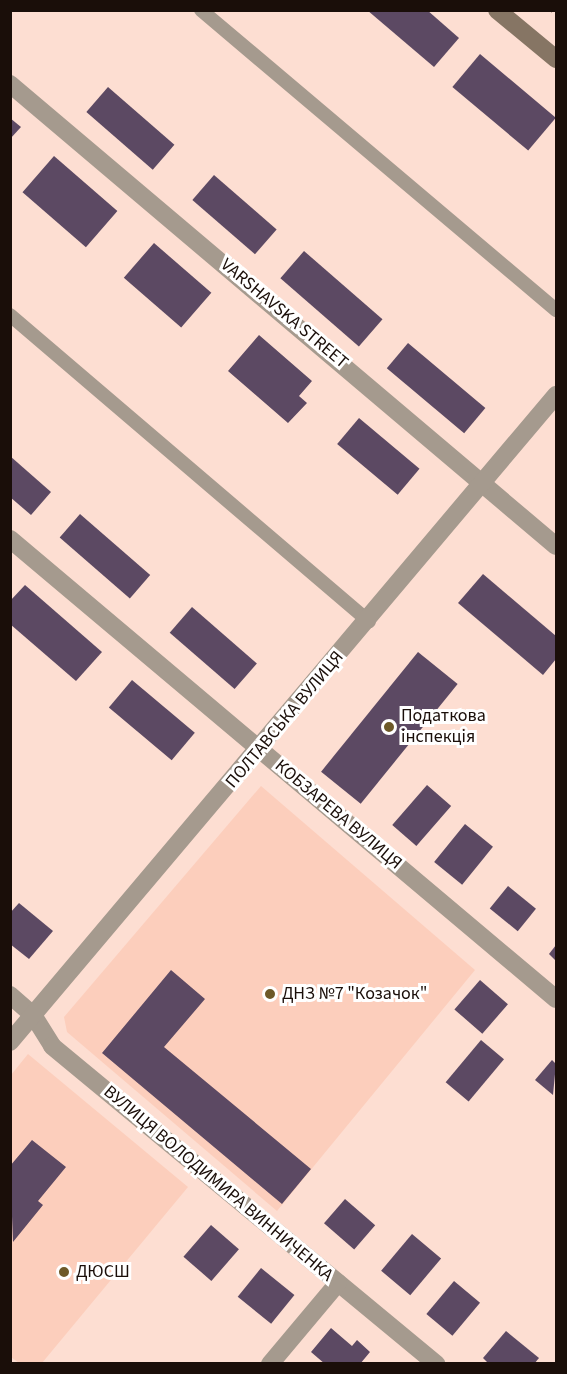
<!DOCTYPE html>
<meta charset="utf-8">
<style>
body{margin:0}
#map{position:relative;width:567px;height:1374px;overflow:hidden;background:#fdded2;font-family:"Source Sans 3",sans-serif}
div>[style]{position:absolute}
[style*='--x']{left:calc(var(--x)*1px);top:calc(var(--y)*1px);width:calc(var(--w)*1px);rotate:calc(var(--a)*1deg)}
.built>*{inset:0;background:#fccebc}
.building>*{inset:0;background:#5c4963;transform-origin:0 0}
.path>*{height:4px;margin-top:-2px;transform-origin:0;background:repeating-linear-gradient(90deg,#8f7971 0 1.5px,transparent 0 6px)}
.lane>*{height:14px;margin:-7px;padding:0 7px;transform-origin:7px;border-radius:7px;background:#a59a8e}
.street>*{height:18px;margin:-9px;padding:0 9px;transform-origin:9px;border-radius:9px;background:#a59a8e}
.secondary>*{height:18px;margin:-9px;padding:0 9px;transform-origin:9px;border-radius:9px;background:#867564}
.dots>*{width:16px;height:16px;translate:-50% -50%;box-sizing:border-box;border:3px solid #fff;border-radius:50%}
span{translate:-50% -50%;white-space:nowrap;text-align:center;line-height:1.15;-webkit-text-stroke:6px #fff;paint-order:stroke}
.street-label{font-size:18px;color:#1a0e09}
.poi-label{font-size:18px;color:#1a0e09}
.left{translate:0 -50%;text-align:left}
.frame{position:absolute;inset:0;border:12px solid #1a0e09;pointer-events:none}
</style>
<div id="map">
<div class="built">
<i style="clip-path:polygon(261px 786px,475px 970px,277px 1211px,67px 1032px,64px 1017px)"></i>
<i style="clip-path:polygon(28px 1054px,188px 1187px,42px 1363px,19px 1363px,11px 1357px,11px 1075px)"></i>
</div>
<div class="building">
<i style="clip-path:polygon(367px 10px,427px 10px,459px 38px,434px 67px)"></i>
<i style="left:480px;top:54px;width:99px;height:43px;rotate:40deg"></i>
<i style="left:108px;top:87px;width:88px;height:33px;rotate:41deg"></i>
<i style="clip-path:polygon(10px 118px,21px 127px,10px 139px)"></i>
<i style="left:54px;top:156px;width:84px;height:48px;rotate:41deg"></i>
<i style="left:214px;top:175px;width:83px;height:33px;rotate:41deg"></i>
<i style="left:154px;top:243px;width:76px;height:46px;rotate:41deg"></i>
<i style="left:304px;top:251px;width:104px;height:36px;rotate:41deg"></i>
<i style="clip-path:polygon(259px 335px,312px 381px,299px 396px,307px 403px,288px 423px,228px 371px)"></i>
<i style="left:408px;top:343px;width:101px;height:33px;rotate:40deg"></i>
<i style="left:359px;top:418px;width:79px;height:34px;rotate:40deg"></i>
<i style="clip-path:polygon(10px 456px,51px 492px,31px 515px,10px 497px)"></i>
<i style="left:80px;top:514px;width:93px;height:31px;rotate:41deg"></i>
<i style="clip-path:polygon(483px 574px,556px 636px,556px 659px,543px 675px,458px 603px)"></i>
<i style="clip-path:polygon(25px 585px,102px 652px,76px 681px,10px 624px,10px 601px)"></i>
<i style="left:192px;top:607px;width:86px;height:34px;rotate:41deg"></i>
<i style="left:418px;top:652px;width:51px;height:154px;rotate:39deg"></i>
<i style="left:132px;top:680px;width:82px;height:36px;rotate:40deg"></i>
<i style="left:427px;top:785px;width:32px;height:53px;rotate:41deg"></i>
<i style="left:465px;top:824px;width:36px;height:49px;rotate:39deg"></i>
<i style="left:508px;top:886px;width:36px;height:29px;rotate:39deg"></i>
<i style="clip-path:polygon(19px 903px,53px 931px,29px 959px,10px 944px,10px 913px)"></i>
<i style="clip-path:polygon(556px 945px,556px 961px,549px 954px)"></i>
<i style="clip-path:polygon(171px 970px,205px 999px,164px 1047px,311px 1169px,282px 1204px,102px 1053px)"></i>
<i style="left:480px;top:980px;width:37px;height:39px;rotate:41deg"></i>
<i style="left:481px;top:1040px;width:30px;height:55px;rotate:40deg"></i>
<i style="clip-path:polygon(552px 1060px,556px 1064px,553px 1095px,535px 1080px)"></i>
<i style="clip-path:polygon(32px 1140px,66px 1167px,38px 1201px,43px 1205px,13px 1242px,10px 1166px)"></i>
<i style="left:345px;top:1199px;width:40px;height:32px;rotate:41deg"></i>
<i style="left:211px;top:1225px;width:37px;height:42px;rotate:41deg"></i>
<i style="left:412px;top:1234px;width:38px;height:48px;rotate:40deg"></i>
<i style="left:261px;top:1268px;width:43px;height:37px;rotate:39deg"></i>
<i style="left:454px;top:1281px;width:34px;height:43px;rotate:40deg"></i>
<i style="clip-path:polygon(331px 1328px,352px 1346px,357px 1340px,370px 1352px,360px 1364px,325px 1364px,311px 1352px)"></i>
<i style="clip-path:polygon(506px 1331px,539px 1358px,534px 1364px,489px 1364px,483px 1358px)"></i>
</div>
<div class="path">
<i style="--x:552;--y:10;--w:6;--a:45"></i>
</div>
<div class="lane">
<i style="--x:201;--y:10;--w:465;--a:40.2"></i>
<i style="--x:10;--y:315;--w:472;--a:40.5"></i>
</div>
<div class="street">
<i style="--x:10;--y:84;--w:715;--a:40.24"></i>
<i style="--x:10;--y:539;--w:714;--a:40.11"></i>
<i style="--x:10;--y:995;--w:30;--a:41"></i>
<i style="--x:33;--y:1015;--w:36;--a:58"></i>
<i style="--x:52;--y:1046;--w:499;--a:39.6"></i>
<i style="--x:10;--y:1042;--w:847;--a:-49.84"></i>
<i style="--x:270;--y:1364;--w:106;--a:-50"></i>
</div>
<div class="secondary">
<i style="--x:497;--y:10;--w:77;--a:39.7"></i>
</div>
<div class="dots">
<i style="left:389px;top:727px;background:#6d5928"></i>
<i style="left:270px;top:994px;background:#6d5928"></i>
<i style="left:64px;top:1272px;background:#6d5928"></i>
</div>
<div class="street-label">
<span style="left:284px;top:314px;rotate:40deg">VARSHAVSKA STREET</span>
<span style="left:285px;top:720px;rotate:-50deg">ПОЛТАВСЬКА ВУЛИЦЯ</span>
<span style="left:338px;top:815px;rotate:40deg">КОБЗАРЕВА ВУЛИЦЯ</span>
<span style="left:218px;top:1184px;rotate:40deg">ВУЛИЦЯ ВОЛОДИМИРА ВИННИЧЕНКА</span>
</div>
<div class="poi-label">
<span class="left" style="left:401px;top:727px">Податкова<br>інспекція</span>
<span class="left" style="left:282px;top:994px">ДНЗ №7 "Козачок"</span>
<span class="left" style="left:76px;top:1272px">ДЮСШ</span>
</div>
<div class="frame"></div>
</div>
